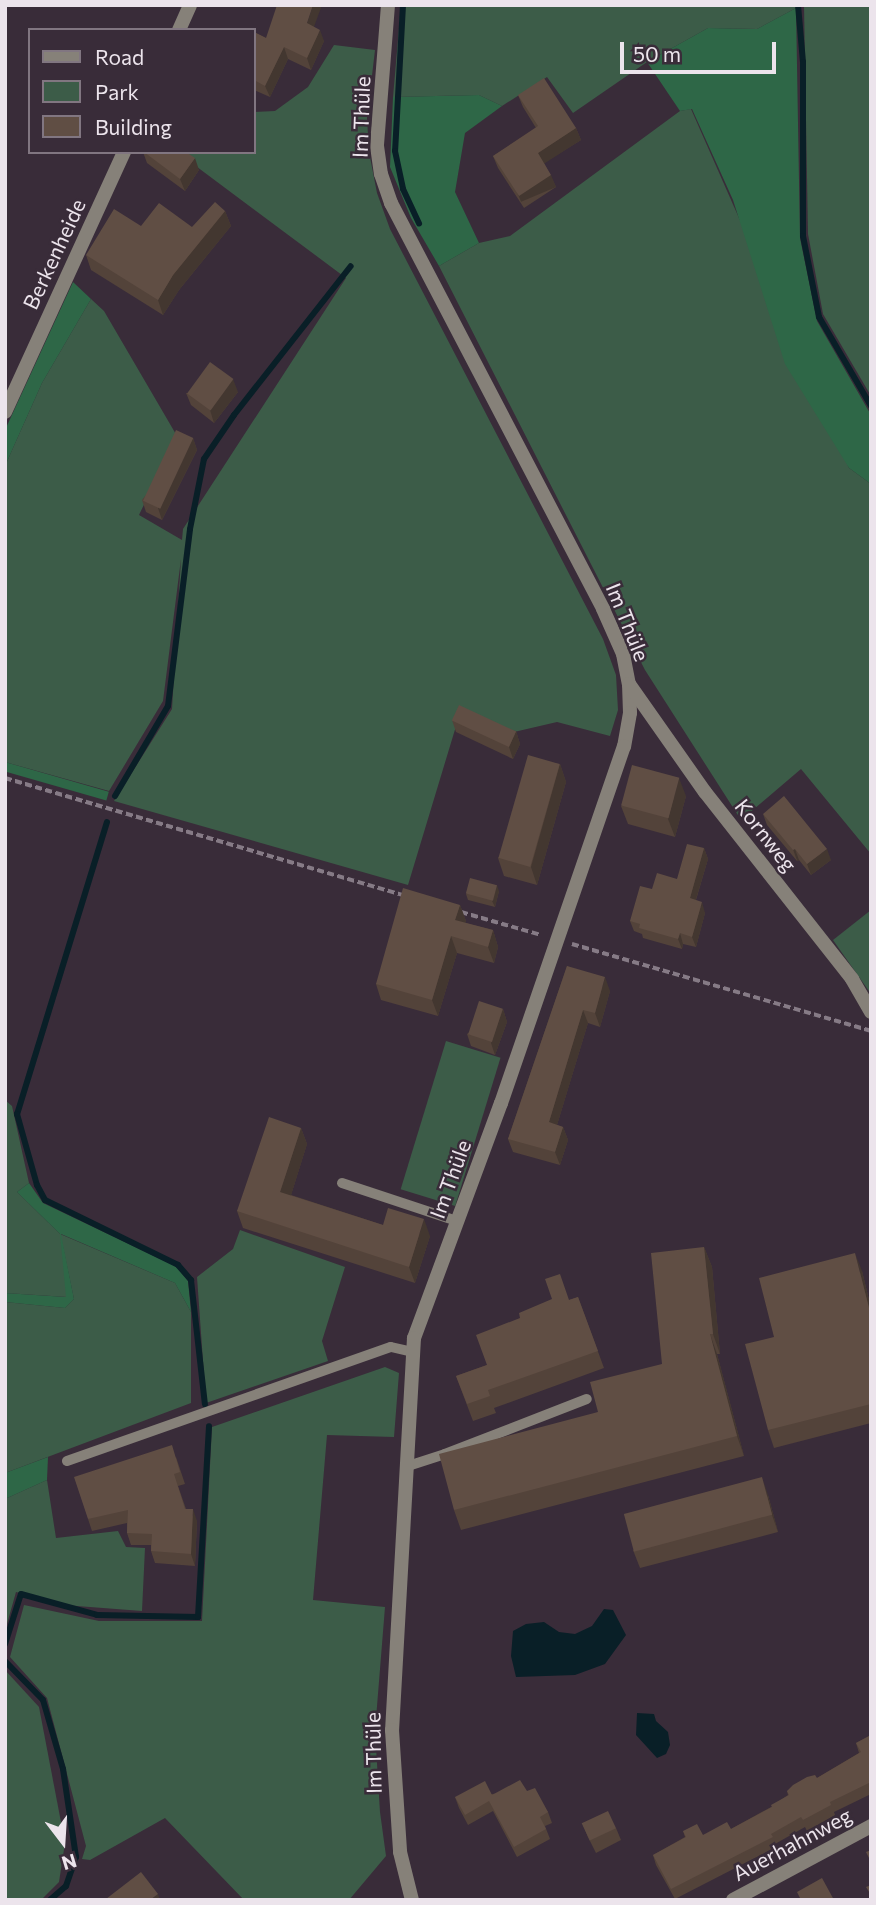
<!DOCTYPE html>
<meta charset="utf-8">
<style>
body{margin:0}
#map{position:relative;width:876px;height:1905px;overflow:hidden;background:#392c39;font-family:Commissioner,sans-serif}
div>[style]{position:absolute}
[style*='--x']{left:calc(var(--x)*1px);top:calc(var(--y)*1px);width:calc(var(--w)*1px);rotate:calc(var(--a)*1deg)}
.green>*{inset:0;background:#3c5c48;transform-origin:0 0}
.forest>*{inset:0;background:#2e6747;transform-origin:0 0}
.water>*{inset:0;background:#091f27}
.stream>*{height:6px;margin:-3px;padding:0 3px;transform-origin:3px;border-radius:3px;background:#091f27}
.path>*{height:3.5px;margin-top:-1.75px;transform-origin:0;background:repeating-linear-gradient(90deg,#867b86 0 7px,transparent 0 10.5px)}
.lane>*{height:10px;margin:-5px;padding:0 5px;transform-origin:5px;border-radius:5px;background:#868179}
.street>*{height:14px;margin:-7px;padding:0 7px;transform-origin:7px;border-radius:7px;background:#868179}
.wall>*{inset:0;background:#53433a}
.shaded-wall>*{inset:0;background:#433730;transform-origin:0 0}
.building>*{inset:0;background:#604e44;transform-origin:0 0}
span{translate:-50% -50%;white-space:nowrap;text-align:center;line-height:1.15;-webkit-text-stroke:5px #392c39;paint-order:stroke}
.street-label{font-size:21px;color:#ece4ec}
.frame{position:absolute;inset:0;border:7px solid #ece4ec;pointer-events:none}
.legend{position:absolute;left:28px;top:28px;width:228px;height:126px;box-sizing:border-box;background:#392c39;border:2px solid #817681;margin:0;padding:9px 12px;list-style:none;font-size:21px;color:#ece4ec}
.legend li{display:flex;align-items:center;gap:14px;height:35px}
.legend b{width:35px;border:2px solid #817681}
.north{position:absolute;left:28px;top:1807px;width:70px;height:70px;-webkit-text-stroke:5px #392c39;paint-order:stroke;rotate:163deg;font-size:19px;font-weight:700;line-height:28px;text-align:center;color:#ece4ec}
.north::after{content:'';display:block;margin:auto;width:24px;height:32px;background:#ece4ec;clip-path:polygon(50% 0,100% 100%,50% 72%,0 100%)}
.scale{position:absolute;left:620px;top:42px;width:156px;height:32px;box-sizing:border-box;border:4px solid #ece4ec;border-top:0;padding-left:9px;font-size:21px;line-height:24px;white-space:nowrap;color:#ece4ec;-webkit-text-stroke:5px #392c39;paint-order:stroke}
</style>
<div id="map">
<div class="green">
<i style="clip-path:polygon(401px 5px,796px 5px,796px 8px,757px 29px,708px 28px,647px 62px,573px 113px,547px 77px,502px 106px,479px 95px,393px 97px)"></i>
<i style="clip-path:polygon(804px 5px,871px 5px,871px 396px,823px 314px,808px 234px)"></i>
<i style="clip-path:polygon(334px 45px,375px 50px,367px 118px,369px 152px,377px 193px,390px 229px,603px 639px,616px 675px,618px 710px,610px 736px,557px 722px,514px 732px,460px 713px,408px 885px,114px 801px,172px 709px,181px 559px,163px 701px,109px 791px,5px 762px,5px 466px,42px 383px,91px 299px,104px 311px,177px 436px,139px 515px,182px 540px,183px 529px,346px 278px,177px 152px,254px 152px,254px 112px,275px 111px,308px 87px)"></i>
<i style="clip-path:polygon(691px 109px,849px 468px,871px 484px,871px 854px,801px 769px,741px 820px,645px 670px,439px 266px,479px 243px,510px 236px,680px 111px)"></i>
<i style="clip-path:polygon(871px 910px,871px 994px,833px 940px)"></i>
<i style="left:446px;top:1041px;width:57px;height:155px;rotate:17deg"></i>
<i style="clip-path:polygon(5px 1100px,12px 1106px,29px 1183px,17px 1192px,60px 1234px,175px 1283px,191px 1312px,191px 1403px,5px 1473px,5px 1302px,65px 1308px,74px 1299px,62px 1242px,67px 1297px,5px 1293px)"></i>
<i style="clip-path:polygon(240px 1230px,345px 1267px,322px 1341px,328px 1361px,206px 1403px,197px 1277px,233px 1249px)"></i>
<i style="clip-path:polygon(385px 1367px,399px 1373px,394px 1437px,327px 1435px,313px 1600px,385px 1607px,375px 1731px,380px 1812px,386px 1856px,349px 1900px,244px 1900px,165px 1818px,90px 1860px,82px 1859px,86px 1846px,47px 1698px,10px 1657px,24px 1605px,99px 1621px,202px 1621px,212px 1427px)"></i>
<i style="clip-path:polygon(47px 1480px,56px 1538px,118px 1531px,126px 1547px,145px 1548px,142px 1611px,64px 1605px,16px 1592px,5px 1631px,5px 1499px)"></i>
<i style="clip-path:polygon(5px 1670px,39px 1707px,65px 1843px,59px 1882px,41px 1900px,5px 1900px)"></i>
</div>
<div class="forest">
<i style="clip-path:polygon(796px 8px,800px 238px,817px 321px,871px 415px,871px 484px,849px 468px,785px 364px,733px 200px,692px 109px,680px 111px,647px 62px,708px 28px,757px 29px)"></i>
<i style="clip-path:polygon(479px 95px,502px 106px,465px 133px,455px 192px,479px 243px,439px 266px,411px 218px,390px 167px,393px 97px)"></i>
<i style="clip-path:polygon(73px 282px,91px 299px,42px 383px,5px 466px,5px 430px)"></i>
<i style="left:5px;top:762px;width:108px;height:9px;rotate:16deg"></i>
<i style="clip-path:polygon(29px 1183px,43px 1203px,177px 1267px,188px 1281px,191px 1312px,175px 1283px,61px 1234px,74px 1299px,65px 1308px,5px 1302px,5px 1293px,66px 1297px,60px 1234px,17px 1192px)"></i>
<i style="clip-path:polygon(48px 1457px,47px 1480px,5px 1499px,5px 1473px)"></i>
</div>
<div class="water">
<i style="clip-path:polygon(604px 1609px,613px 1610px,626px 1635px,605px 1664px,575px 1675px,516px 1677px,511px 1656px,513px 1631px,526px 1624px,544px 1622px,559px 1632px,575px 1634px,592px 1626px)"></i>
<i style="clip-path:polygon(637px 1713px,654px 1714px,656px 1721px,668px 1732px,670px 1745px,666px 1754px,657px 1758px,636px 1735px)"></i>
</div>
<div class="stream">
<i style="--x:403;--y:5;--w:146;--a:93.1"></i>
<i style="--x:395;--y:151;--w:39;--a:78"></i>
<i style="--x:403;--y:189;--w:38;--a:65"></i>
<i style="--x:798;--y:5;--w:57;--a:85"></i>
<i style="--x:803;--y:62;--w:174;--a:90"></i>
<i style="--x:803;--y:236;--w:83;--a:78.8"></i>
<i style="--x:819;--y:317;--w:103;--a:59.7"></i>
<i style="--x:115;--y:796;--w:104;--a:-59.5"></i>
<i style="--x:168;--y:706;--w:178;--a:-82.9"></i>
<i style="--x:190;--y:529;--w:71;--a:-78.7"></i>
<i style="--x:204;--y:459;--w:53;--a:-55.7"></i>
<i style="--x:234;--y:415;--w:189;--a:-51.9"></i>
<i style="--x:107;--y:822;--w:306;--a:107.1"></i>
<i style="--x:17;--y:1114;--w:74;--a:74.3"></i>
<i style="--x:37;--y:1185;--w:17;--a:62"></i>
<i style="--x:45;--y:1200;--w:148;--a:26"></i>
<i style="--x:178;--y:1265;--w:20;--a:49"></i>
<i style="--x:191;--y:1280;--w:125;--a:83.6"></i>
<i style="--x:5;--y:1644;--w:52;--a:-72.3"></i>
<i style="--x:21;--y:1594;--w:79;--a:15.4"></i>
<i style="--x:97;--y:1615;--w:101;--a:1.1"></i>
<i style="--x:198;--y:1617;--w:191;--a:-86.7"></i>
<i style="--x:5;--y:1661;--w:54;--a:45.7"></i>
<i style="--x:43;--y:1700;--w:72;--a:73.8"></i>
<i style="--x:63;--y:1769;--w:89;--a:81.6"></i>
<i style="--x:76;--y:1857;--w:31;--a:109"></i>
<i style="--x:66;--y:1886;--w:21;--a:139"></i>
</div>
<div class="path">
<i style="--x:5;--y:778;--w:415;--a:16.4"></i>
<i style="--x:461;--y:912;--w:83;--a:16"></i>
<i style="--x:572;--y:944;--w:311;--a:16.2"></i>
</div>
<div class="lane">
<i style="--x:342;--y:1183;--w:121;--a:18.3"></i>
<i style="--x:67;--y:1461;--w:343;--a:-19.4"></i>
<i style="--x:391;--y:1347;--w:23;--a:13"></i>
<i style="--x:408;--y:1466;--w:39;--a:-18"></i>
<i style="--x:445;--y:1454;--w:152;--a:-21.2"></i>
</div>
<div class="street">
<i style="--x:388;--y:5;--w:141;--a:94.5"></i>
<i style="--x:377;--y:146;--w:28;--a:82"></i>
<i style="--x:381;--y:174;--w:31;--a:71"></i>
<i style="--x:391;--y:203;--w:458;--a:62.4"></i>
<i style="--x:603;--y:609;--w:49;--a:66"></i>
<i style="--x:623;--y:654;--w:31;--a:79"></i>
<i style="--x:629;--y:684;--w:29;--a:88"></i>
<i style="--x:630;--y:713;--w:34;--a:100"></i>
<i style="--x:624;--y:746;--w:378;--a:109"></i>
<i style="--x:501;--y:1103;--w:251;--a:110.3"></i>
<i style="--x:414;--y:1338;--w:393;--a:93.2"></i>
<i style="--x:392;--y:1730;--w:122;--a:86.2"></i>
<i style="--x:400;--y:1852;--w:49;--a:76"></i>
<i style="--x:179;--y:30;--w:27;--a:-66"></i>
<i style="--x:5;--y:412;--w:286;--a:-65.4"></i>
<i style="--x:629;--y:684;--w:132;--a:54.9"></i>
<i style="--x:705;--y:792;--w:238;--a:51.8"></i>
<i style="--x:852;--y:979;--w:38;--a:60"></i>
<i style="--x:733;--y:1900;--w:157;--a:-28.2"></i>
</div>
<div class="wall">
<i style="clip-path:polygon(314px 27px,324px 41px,311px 70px,288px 59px,270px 97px,254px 90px,254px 32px,266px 38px)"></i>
<i style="clip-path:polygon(518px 95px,576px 128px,581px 140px,544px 163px,556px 187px,524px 208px,498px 168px,493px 156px,536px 128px,523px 107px)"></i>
<i style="clip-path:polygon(143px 152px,186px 152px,199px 170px,185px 191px,147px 163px)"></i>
<i style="clip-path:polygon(225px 211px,231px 226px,179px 290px,163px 315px,91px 270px,86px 255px,141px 226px,192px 227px)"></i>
<i style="clip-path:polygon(238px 392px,214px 423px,191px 405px,186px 393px)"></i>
<i style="clip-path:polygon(193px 438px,197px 450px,162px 520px,146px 512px,142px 500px)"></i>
<i style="clip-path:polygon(452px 720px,516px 731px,520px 744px,513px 759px,456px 732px)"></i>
<i style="clip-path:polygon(560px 764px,566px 782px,537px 885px,504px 876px,498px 858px)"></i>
<i style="clip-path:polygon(686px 796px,675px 837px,628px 824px,621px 806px)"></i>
<i style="clip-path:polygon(763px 814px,831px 860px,811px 875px,799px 860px,797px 861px,767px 825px)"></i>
<i style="clip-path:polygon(704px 848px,708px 859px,696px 900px,705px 913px,696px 947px,683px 944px,682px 949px,643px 938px,642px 934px,634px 931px,630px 921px,677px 879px)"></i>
<i style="clip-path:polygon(499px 891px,495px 907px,468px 900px,466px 894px)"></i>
<i style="clip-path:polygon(460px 905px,466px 921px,465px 923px,493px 930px,498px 947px,494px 963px,457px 953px,438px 1016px,381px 1000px,376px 984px)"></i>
<i style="clip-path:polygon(567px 966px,610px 991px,600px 1027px,588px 1023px,557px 1125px,563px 1127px,568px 1140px,560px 1165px,513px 1152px,508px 1139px)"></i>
<i style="clip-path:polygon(503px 1009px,507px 1022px,495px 1055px,471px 1046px,467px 1034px)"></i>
<i style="clip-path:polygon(301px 1128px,307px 1144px,291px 1195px,383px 1225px,430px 1236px,415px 1283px,243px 1228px,237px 1211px)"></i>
<i style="clip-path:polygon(704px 1247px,712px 1267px,720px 1354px,717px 1354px,744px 1456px,461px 1530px,454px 1510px,598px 1412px,662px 1364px)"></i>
<i style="clip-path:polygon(862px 1271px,871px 1308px,871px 1423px,774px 1448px,768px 1430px,774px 1337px)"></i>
<i style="clip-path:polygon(578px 1297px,604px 1368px,494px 1408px,496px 1413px,473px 1421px,456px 1376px,487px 1365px,569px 1300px)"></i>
<i style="clip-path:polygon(176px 1457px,185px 1484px,178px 1486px,186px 1509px,197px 1521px,195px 1566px,155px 1563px,151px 1551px,151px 1545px,131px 1545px,127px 1533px,127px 1523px,92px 1531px,88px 1519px)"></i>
<i style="clip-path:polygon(768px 1495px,778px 1532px,640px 1568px,633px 1550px)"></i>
<i style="clip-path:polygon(871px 1735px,871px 1794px,834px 1812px,835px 1815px,807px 1831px,805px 1827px,775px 1844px,776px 1847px,675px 1899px,656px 1865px,653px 1855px,685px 1837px,683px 1831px,703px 1835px,731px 1829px,771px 1807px,788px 1795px,787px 1791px,817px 1778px,859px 1753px,856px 1743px)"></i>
<i style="clip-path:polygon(527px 1791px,548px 1812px,552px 1823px,545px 1826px,550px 1839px,517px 1857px,493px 1811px,468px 1825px,459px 1808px,455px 1797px)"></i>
<i style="clip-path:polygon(583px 1825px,616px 1828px,621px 1840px,596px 1853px,588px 1837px)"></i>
</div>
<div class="shaded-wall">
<i style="clip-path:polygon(313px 5px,322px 5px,311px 35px,307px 23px)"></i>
<i style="clip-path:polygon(320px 30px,324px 41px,311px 70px,307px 58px)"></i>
<i style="clip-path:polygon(284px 47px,288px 59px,270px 97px,265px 86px)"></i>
<i style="clip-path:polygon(576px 128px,581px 140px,542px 165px,538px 153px)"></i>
<i style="clip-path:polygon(195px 158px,199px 170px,185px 191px,180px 179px)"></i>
<i style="left:551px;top:175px;width:13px;height:38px;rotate:67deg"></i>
<i style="clip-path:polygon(225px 211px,231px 226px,179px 290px,163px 315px,158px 300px,173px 275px)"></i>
<i style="clip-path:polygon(233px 379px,238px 392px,214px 423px,210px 410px)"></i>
<i style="clip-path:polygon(193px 438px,197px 450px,162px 520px,158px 508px)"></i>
<i style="clip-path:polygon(516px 731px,520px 744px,513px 759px,509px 747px)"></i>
<i style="clip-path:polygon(560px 764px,566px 782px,537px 885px,531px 867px)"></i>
<i style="clip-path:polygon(679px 778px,686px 796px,675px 837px,668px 819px)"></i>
<i style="clip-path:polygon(704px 848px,708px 859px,693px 909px,690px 898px)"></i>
<i style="left:795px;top:849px;width:12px;height:2px;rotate:70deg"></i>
<i style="clip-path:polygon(827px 849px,831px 860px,811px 875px,807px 864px)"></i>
<i style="clip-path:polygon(497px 885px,499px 891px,495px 907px,492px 901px)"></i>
<i style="clip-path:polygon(702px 902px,705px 913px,696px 947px,692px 937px)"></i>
<i style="clip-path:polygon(460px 905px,466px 921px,461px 937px,455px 920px)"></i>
<i style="clip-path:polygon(493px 930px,498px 947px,494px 963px,488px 947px)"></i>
<i style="clip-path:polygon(680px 933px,683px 944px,682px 949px,678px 939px)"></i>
<i style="clip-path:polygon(451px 936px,457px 953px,438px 1016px,432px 1000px)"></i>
<i style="clip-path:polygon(605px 977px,610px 991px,600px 1027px,595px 1013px)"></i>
<i style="clip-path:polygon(503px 1009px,507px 1022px,495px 1055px,491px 1043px)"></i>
<i style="clip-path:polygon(583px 1010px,588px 1023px,554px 1135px,549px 1122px)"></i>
<i style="clip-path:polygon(563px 1127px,568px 1140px,560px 1165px,555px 1152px)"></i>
<i style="clip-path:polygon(301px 1128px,307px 1144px,287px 1208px,280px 1192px)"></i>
<i style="clip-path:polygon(424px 1219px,430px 1236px,415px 1283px,409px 1267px)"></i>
<i style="clip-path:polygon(704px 1247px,712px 1267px,720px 1354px,713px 1334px)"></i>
<i style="clip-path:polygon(855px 1253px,862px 1271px,871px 1308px,871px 1315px)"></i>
<i style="clip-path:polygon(710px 1334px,717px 1354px,744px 1456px,737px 1436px)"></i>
<i style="clip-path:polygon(762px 1477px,768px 1495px,778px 1532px,772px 1515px)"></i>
<i style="clip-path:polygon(193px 1509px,197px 1521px,195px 1566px,191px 1554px)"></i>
<i style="clip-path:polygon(158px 1894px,160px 1900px,150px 1900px)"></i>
</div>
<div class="building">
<i style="clip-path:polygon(277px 5px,313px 5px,307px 23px,320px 30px,307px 58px,284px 47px,265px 86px,254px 80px,254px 32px,266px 38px)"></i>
<i style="clip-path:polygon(544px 78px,576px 128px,538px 153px,551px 175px,519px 196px,493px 156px,538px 126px,518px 95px)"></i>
<i style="clip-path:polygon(144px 152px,186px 152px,195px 158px,180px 179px)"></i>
<i style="clip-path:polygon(215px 202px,225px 211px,173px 275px,158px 300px,86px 255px,114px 209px,141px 226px,159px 203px,192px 227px)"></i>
<i style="left:210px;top:362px;width:29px;height:39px;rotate:36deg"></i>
<i style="left:176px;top:430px;width:19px;height:78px;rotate:25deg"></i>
<i style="left:459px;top:705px;width:63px;height:17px;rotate:25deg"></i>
<i style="left:528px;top:755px;width:33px;height:107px;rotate:16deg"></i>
<i style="left:632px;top:765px;width:49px;height:42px;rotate:15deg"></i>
<i style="clip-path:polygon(784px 796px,827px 849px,807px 864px,795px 849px,793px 850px,763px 814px)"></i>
<i style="clip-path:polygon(687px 844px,704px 848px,690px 898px,702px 902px,692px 937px,680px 933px,678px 939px,639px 928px,640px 924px,630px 921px,640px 886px,652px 889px,657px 873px,677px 879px)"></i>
<i style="left:470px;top:878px;width:28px;height:16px;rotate:15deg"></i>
<i style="clip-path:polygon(403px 888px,460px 905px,455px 920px,493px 930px,488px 947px,451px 936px,432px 1000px,376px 984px)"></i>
<i style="clip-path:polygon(567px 966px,605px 977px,595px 1013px,583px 1010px,549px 1122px,563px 1127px,555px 1152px,508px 1139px)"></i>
<i style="left:479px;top:1001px;width:25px;height:35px;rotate:18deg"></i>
<i style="clip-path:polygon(269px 1117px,301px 1128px,280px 1192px,383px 1225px,388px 1208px,424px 1219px,409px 1267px,237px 1211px)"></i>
<i style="clip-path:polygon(704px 1247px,713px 1334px,710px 1334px,737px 1436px,454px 1510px,439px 1454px,598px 1412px,590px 1382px,662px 1364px,651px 1253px)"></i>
<i style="clip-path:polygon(855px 1253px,870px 1312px,871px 1312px,871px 1404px,768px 1430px,745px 1344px,774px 1337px,759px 1278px)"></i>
<i style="clip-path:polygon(560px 1274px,569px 1300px,578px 1297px,598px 1351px,488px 1390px,490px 1396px,467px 1404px,456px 1376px,487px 1365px,476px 1335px,520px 1318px,519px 1313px,552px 1299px,545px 1279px)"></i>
<i style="clip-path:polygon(172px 1445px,180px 1472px,174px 1474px,185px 1509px,193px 1509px,191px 1554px,151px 1551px,152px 1534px,127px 1533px,128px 1510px,88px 1519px,74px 1477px)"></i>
<i style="left:762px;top:1477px;width:39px;height:143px;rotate:75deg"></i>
<i style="clip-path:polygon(871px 1735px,871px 1782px,830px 1802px,831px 1805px,803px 1820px,801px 1817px,771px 1834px,773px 1837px,671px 1889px,653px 1855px,686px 1837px,683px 1831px,697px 1824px,703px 1835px,727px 1822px,731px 1829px,772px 1807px,771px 1805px,789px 1795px,787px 1791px,793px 1785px,807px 1777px,815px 1775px,817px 1778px,861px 1752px,856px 1743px)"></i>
<i style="clip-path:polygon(520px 1780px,527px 1791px,535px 1788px,548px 1812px,540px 1817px,546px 1829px,514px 1847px,489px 1801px,465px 1815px,455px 1797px,485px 1781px,492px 1795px)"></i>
<i style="left:608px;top:1811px;width:19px;height:29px;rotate:65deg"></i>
<i style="clip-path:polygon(871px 1850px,871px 1862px,866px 1852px)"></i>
<i style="clip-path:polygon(141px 1872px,158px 1894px,150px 1900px,106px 1900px,106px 1899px)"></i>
<i style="clip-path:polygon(822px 1878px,834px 1900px,801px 1900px,797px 1892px)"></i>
<i style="clip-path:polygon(871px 1885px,871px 1895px,866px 1887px)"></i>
</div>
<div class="street-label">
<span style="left:361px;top:117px;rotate:-88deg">Im Thüle</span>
<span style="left:54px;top:254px;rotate:-65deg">Berkenheide</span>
<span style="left:628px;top:622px;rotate:68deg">Im Thüle</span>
<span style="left:766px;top:835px;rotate:52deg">Kornweg</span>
<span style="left:450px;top:1179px;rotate:-70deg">Im Thüle</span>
<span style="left:373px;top:1753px;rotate:-91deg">Im Thüle</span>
<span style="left:792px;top:1844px;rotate:-28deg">Auerhahnweg</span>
</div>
<div class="frame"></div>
<ul class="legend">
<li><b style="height:9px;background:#868179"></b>Road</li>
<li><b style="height:19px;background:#3c5c48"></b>Park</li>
<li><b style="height:19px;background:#604e44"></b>Building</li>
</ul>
<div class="north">N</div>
<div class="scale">50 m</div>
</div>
